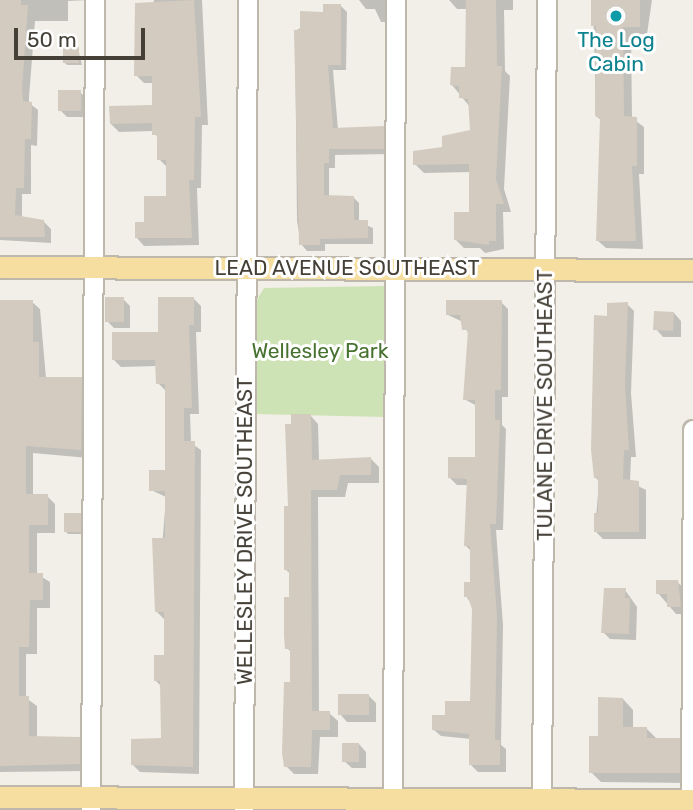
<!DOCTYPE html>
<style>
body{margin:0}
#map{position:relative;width:693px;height:810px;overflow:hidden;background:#f2efe8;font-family:Rubik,sans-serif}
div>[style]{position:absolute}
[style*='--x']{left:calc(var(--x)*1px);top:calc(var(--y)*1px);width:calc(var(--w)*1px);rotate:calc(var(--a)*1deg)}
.green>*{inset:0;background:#cde3b5}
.shadow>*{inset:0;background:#0003}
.building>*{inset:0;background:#d3cbbf;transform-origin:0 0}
.roads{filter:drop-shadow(2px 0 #bdb7ac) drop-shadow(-2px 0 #bdb7ac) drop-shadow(0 2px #bdb7ac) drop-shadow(0 -2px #bdb7ac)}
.minor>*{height:18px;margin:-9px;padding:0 9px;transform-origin:9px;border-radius:9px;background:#fff}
.major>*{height:21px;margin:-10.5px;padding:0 10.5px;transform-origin:10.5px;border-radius:10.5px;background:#f5de9f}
.dots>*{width:19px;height:19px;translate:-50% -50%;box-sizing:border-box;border:4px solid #fff;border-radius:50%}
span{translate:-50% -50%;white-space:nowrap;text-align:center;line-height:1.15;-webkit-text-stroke:6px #fff;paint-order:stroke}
.culture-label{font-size:21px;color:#0d838f}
.street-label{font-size:21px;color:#454037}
.park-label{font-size:21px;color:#487230}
.scale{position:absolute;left:14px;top:28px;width:131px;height:32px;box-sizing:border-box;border:4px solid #454037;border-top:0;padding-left:9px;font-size:21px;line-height:24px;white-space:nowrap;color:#454037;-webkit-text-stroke:5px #fff;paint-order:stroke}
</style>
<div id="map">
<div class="green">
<i style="clip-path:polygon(386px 286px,385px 417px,253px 414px,255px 303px,264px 288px)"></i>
</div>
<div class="shadow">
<i style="clip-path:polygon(0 0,89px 0,68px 1px,68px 21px,35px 21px,29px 97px,29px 103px,38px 110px,37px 146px,31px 145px,31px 194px,22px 194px,22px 217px,44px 222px,51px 229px,51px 243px,0 240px)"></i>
<i style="clip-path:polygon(154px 0,202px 0,208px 125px,202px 125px,201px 188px,197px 188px,199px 245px,144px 246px,137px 238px,168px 198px,167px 167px,159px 159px,159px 140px,154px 131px,119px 132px,111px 124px,154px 107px,154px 83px,144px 83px,136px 75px)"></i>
<i style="clip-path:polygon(359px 0,394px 0,390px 22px,381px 22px,375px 9px,366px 9px)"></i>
<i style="clip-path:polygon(449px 0,513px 0,513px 10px,504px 10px,505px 71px,510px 76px,504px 189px,511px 212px,503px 212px,504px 249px,485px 253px,480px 248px,464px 248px,455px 239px,471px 214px,471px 172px,424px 173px,415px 164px,471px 132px,470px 107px,452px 85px,466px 68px,468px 9px,457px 9px)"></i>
<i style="clip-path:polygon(593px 0,652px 0,647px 34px,631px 34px,632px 118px,644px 127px,644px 174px,639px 174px,643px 249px,606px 248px,597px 240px,602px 121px,596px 116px)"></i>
<i style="clip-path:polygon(341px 6px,347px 12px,346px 70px,333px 70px,338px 130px,383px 128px,389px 134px,389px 154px,335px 155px,335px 168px,329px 168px,329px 197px,353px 197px,359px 203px,359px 222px,373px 228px,373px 244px,325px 244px,325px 251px,307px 251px,301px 244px,297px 221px,295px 31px)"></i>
<i style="clip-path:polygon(78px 49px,82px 65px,67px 65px,64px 62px)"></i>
<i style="clip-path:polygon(80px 92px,87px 99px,88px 117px,67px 117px,60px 110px)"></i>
<i style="clip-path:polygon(123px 299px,130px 306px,130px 328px,114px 328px,107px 321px)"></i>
<i style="clip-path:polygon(194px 299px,201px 306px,201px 332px,196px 332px,199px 414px,190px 414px,191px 443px,201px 450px,199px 774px,140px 772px,133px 765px,162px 740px,162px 687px,156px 681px,165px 657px,165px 620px,157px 612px,166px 497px,151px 490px,166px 471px,165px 390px,158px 383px,157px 366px,121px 367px,114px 360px,160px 334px)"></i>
<i style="clip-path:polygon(0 302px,32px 302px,40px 309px,46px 378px,81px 378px,89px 386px,89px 458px,33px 453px,33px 496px,47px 496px,55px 504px,55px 533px,37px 533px,37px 574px,50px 582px,50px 608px,37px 608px,37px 654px,26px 654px,26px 698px,37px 706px,37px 738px,79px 738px,87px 746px,87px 771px,0 772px)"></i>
<i style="clip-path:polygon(501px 302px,508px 309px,508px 397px,502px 397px,502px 425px,506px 429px,503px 530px,496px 530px,503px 625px,501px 745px,506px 749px,506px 772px,478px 772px,471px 765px,471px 739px,441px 736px,433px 729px,472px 703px,474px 608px,466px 596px,472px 584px,472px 552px,466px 546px,468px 485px,457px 485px,450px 478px,477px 459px,477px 406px,464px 399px,469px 335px,463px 322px,448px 315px)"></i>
<i style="clip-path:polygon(627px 304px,634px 311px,631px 393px,636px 457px,631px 457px,630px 482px,646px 490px,646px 539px,603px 539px,595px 531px,599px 481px,595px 477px,609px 317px)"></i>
<i style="clip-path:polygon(674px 313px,681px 321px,681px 337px,663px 337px,656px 329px)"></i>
<i style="clip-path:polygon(310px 415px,318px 424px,319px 461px,371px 459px,379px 467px,379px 483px,348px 483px,345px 497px,318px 497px,319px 713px,329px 713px,338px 721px,338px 737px,320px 737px,318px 774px,294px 774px,286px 766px,292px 684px,292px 653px,287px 648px,291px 574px,286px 570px,293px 425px)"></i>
<i style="clip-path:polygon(80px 514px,83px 534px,68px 534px,65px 531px)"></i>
<i style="clip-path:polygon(677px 582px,685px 589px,687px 614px,676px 614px,658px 593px)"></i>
<i style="clip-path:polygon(625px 590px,637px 607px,636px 640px,610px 639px,603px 632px)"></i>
<i style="clip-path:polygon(369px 696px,376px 703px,376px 722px,347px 722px,340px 714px)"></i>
<i style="clip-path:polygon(623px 699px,633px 710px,633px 729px,647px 729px,658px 740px,679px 740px,690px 750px,690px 783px,601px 782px,591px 772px,599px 738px)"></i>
<i style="clip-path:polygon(359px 744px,366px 752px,366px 768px,352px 768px,344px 761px)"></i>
</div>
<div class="building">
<i style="clip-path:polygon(0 0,21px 0,21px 5px,28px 5px,22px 88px,23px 101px,32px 102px,31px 139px,25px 139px,24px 188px,16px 188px,15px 215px,44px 220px,45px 237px,0 237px)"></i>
<i style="clip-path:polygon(194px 0,201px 117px,195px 117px,194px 180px,189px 180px,192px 238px,135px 238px,135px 222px,144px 222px,144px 196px,166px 196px,166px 160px,157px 160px,157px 135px,152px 135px,152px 123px,110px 124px,109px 106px,152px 105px,152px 76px,134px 76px,135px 3px)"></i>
<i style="clip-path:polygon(466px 0,496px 0,497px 66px,502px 66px,496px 179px,504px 204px,496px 204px,496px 241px,489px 241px,489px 245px,454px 240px,454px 212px,469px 212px,469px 164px,413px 165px,413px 151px,442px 147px,442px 136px,470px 130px,468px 99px,459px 98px,459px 86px,450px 85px,451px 67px,465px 67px)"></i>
<i style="clip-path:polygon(591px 0,640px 0,640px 27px,623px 27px,624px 116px,637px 117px,637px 166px,632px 166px,636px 241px,596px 241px,600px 118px,595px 116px,596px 26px,591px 26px)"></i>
<i style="clip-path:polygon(323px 4px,341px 4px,341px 65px,328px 65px,333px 128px,384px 126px,384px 149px,329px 149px,329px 163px,324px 163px,324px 195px,354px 196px,354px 220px,368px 220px,368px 238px,320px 239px,320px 245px,299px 245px,294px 30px,300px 30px,300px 11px,323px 12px)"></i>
<i style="left:63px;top:47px;width:16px;height:16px"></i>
<i style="left:81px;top:90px;width:21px;height:23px;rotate:90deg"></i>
<i style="left:105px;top:297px;width:19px;height:25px"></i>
<i style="clip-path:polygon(158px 297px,194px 297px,194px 325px,189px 325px,192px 408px,184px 408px,184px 441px,195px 441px,193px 767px,131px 765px,131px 739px,161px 738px,160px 681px,154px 681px,154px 655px,164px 655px,164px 612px,155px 612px,152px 538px,165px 538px,165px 491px,149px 491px,149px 470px,165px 470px,165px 384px,156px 384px,155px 360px,112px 360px,112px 332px,158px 332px)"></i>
<i style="clip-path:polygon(0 300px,33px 300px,33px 342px,39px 342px,39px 377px,82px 377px,81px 450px,26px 446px,26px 494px,48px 494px,48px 525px,29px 525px,29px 573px,43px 573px,43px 600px,30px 600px,29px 647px,19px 647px,19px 696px,29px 696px,29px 736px,80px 737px,80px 764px,0 766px)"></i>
<i style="clip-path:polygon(446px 300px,502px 300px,501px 390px,495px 390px,495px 420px,500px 420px,496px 524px,490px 524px,497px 616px,495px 740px,500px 740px,500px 765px,469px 765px,469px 734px,432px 730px,432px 715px,445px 715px,445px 701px,470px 701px,472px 609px,468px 597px,464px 597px,464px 582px,470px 582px,470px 546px,464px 546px,467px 479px,448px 478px,448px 457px,475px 457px,475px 400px,463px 400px,468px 330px,462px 330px,460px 315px,446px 315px)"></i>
<i style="clip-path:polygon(628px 302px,625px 385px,629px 450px,624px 450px,623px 479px,639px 481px,639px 532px,594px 532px,594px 513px,598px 513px,598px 478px,594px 478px,591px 450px,594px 315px,607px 316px,607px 303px)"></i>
<i style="left:654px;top:311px;width:20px;height:19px;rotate:3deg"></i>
<i style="clip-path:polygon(291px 414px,311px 414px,312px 460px,371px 457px,371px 475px,340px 475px,337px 490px,311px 490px,312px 711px,330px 711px,330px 730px,312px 730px,311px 767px,284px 767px,282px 753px,284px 682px,290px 682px,290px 649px,285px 649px,284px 636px,284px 597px,289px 597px,289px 570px,284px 570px,284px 506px,288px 506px,285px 424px,291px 424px)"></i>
<i style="left:64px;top:513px;width:17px;height:19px"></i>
<i style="clip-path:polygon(656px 580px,678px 580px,681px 607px,667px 607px,667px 594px,656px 594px)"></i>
<i style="clip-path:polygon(604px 588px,626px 588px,625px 598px,630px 598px,629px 634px,601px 633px)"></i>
<i style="left:338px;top:694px;width:31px;height:21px"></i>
<i style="clip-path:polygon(598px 697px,623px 698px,623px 727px,647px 727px,647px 738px,680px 738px,680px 773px,589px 773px,589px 736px,598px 736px)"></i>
<i style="left:342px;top:743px;width:17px;height:19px"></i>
</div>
<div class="roads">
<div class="minor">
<i style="--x:91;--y:810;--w:810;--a:-89.72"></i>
<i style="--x:244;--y:810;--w:810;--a:-89.72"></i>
<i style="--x:393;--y:810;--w:810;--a:-89.79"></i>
<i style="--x:542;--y:810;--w:810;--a:-89.65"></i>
<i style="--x:691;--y:810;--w:380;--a:-89.7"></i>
</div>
<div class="major">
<i style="--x:0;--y:267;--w:693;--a:0.25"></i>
<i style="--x:0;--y:797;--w:693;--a:0.25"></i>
</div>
</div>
<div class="dots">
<i style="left:616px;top:16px;background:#0f9aa8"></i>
</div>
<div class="culture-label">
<span style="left:616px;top:52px">The Log<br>Cabin</span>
</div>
<div class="street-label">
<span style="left:347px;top:268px">LEAD AVENUE SOUTHEAST</span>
<span style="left:545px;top:405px;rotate:-90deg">TULANE DRIVE SOUTHEAST</span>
<span style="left:245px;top:531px;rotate:-90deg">WELLESLEY DRIVE SOUTHEAST</span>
</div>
<div class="park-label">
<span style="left:320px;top:351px">Wellesley Park</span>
</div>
<div class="scale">50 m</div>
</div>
